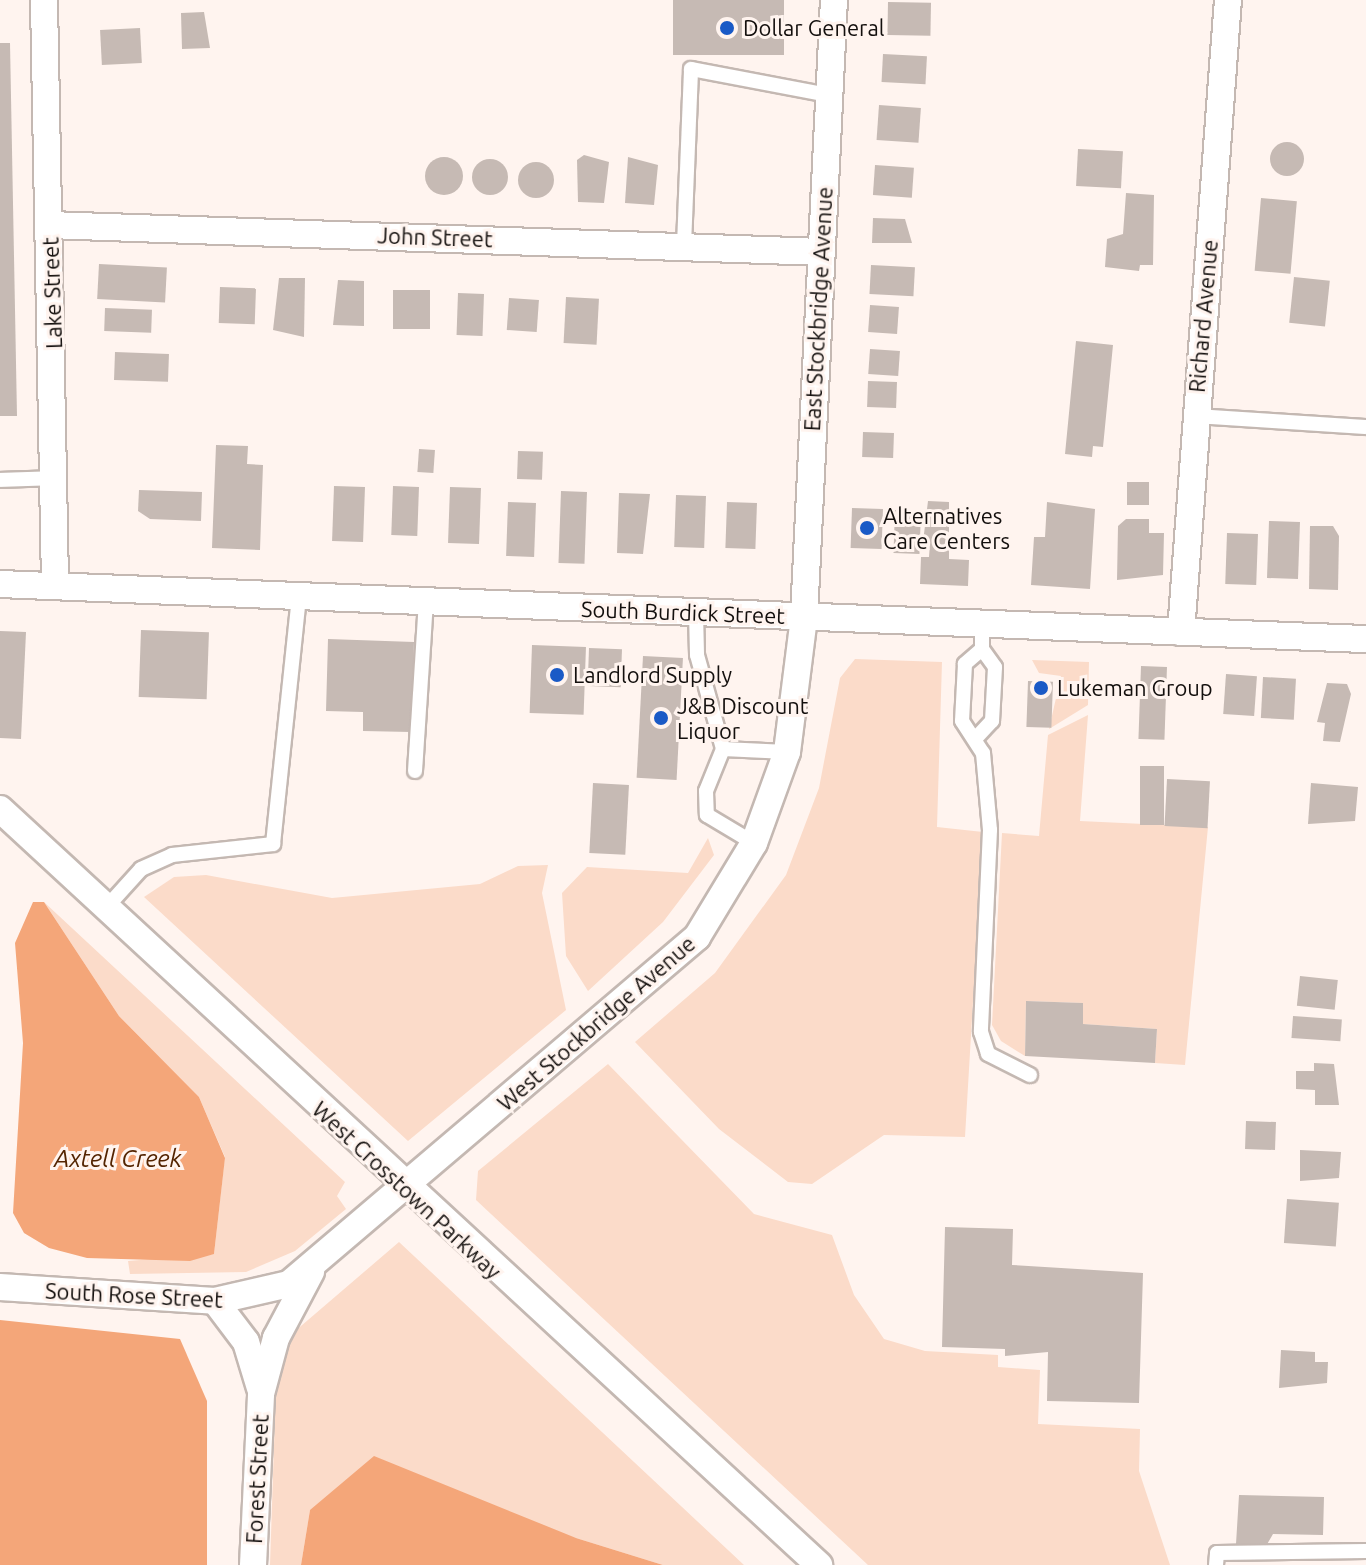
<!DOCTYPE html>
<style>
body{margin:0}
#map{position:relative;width:1366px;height:1565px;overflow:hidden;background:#fff4ef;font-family:Ubuntu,sans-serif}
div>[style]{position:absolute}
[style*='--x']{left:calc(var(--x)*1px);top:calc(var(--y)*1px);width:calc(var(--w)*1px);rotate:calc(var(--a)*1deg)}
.green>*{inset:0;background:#fbdbc9}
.water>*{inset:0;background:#f4a679}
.building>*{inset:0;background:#c6bab4;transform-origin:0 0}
.round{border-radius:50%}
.roads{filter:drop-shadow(2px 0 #c4b8b2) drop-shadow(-2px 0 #c4b8b2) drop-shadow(0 2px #c4b8b2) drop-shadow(0 -2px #c4b8b2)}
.lane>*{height:14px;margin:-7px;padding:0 7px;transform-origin:7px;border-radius:7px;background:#fff}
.street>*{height:26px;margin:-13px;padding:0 13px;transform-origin:13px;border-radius:13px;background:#fff}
.dots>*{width:22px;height:22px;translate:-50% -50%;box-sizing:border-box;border:4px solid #fff4ef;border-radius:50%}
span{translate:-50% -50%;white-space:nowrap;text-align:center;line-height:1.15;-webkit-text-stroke:6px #fff4ef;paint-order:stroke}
.poi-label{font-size:22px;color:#130f0d}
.left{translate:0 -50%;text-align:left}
.street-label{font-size:22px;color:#130f0d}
.water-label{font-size:24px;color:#542401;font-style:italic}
</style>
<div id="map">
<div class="green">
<i style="clip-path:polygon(855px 659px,942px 662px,937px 827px,983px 832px,965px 1137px,884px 1135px,812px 1184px,788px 1182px,719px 1129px,635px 1042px,715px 973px,786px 875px,819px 788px,840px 678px)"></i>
<i style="clip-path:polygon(1032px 660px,1089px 662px,1088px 705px,1049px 729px,1061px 676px,1039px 673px)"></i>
<i style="clip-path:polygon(1088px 715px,1080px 821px,1208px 827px,1185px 1065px,1155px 1063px,1157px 1029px,1083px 1024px,1083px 1003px,1026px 1001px,1025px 1056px,1001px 1041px,992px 1025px,1002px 833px,1039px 836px,1048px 735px)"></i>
<i style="clip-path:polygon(708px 838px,714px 855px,663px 922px,588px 991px,566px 956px,562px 893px,587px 867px,688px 873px)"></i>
<i style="clip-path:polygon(548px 865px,542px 893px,566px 1010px,408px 1141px,144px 897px,174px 877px,206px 875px,332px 898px,480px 884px,518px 866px)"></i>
<i style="clip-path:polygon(44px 902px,345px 1182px,337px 1196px,346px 1209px,295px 1251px,246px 1272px,130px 1274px,128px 1261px,214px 1254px,225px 1157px,199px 1097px,119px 1016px)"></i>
<i style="clip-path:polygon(608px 1064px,754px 1214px,832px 1235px,854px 1295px,884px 1339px,925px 1351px,998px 1355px,998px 1367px,1040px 1370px,1038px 1424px,1140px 1429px,1139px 1471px,1170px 1565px,868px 1565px,476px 1200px,478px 1171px)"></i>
<i style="clip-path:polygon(399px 1242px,744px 1565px,663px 1565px,576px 1538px,310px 1510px,301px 1565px,270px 1565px,277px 1356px,288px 1328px,294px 1332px)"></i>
</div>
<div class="water">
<i style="clip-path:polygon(33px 902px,44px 902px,119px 1016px,199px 1097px,225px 1158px,214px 1254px,190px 1261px,87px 1258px,49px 1248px,24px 1233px,13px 1213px,23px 1043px,15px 943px)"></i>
<i style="clip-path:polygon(0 1320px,180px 1339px,207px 1401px,207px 1565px,0 1565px)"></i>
<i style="clip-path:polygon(374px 1456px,576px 1538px,663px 1565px,301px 1565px,310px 1510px)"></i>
</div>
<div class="building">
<i style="left:673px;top:0;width:111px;height:55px"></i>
<i style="left:888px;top:2px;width:43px;height:33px;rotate:1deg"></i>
<i style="clip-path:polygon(204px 12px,210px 48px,182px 49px,181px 13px)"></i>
<i style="left:140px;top:28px;width:35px;height:40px;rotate:87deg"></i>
<i style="clip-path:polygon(0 43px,10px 43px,17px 416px,0 416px)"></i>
<i style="left:883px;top:54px;width:44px;height:28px;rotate:3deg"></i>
<i style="left:879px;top:105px;width:42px;height:35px;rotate:4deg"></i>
<i class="round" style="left:1270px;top:142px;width:34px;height:34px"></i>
<i style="left:1078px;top:149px;width:45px;height:37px;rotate:3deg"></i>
<i style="clip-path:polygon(584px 155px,609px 162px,604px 203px,578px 202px,577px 160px)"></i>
<i class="round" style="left:425px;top:157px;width:38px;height:38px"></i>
<i style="clip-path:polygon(628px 157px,658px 165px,654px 205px,625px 203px)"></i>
<i class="round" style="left:472px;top:159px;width:36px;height:36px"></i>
<i class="round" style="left:518px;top:162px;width:36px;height:36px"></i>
<i style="left:875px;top:165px;width:39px;height:30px;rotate:4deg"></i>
<i style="clip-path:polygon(1126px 193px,1154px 195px,1153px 265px,1140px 265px,1139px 271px,1105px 267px,1107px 239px,1123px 234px)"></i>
<i style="left:1261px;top:198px;width:36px;height:73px;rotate:5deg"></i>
<i style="clip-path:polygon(873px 218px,905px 219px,912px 243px,872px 243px)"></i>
<i style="left:99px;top:264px;width:68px;height:35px;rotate:3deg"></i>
<i style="left:871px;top:265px;width:44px;height:29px;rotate:3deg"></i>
<i style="left:1294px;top:277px;width:36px;height:46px;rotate:6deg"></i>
<i style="clip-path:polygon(279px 278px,305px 278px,304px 337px,273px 330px)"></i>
<i style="clip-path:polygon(338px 280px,364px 281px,364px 326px,333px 325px)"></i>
<i style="left:220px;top:287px;width:36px;height:36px;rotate:2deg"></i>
<i style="left:393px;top:290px;width:37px;height:39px"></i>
<i style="left:458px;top:293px;width:26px;height:42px;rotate:2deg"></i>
<i style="left:566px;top:297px;width:33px;height:46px;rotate:3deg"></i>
<i style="left:509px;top:298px;width:30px;height:32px;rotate:4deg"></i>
<i style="left:870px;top:305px;width:29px;height:27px;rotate:4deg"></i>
<i style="left:105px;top:308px;width:47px;height:23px;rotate:2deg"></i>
<i style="clip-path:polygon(1076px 341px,1113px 345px,1103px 447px,1093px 446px,1092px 457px,1065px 454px)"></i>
<i style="left:870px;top:349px;width:30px;height:25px;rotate:4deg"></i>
<i style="left:115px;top:352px;width:54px;height:28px;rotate:2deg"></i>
<i style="left:868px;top:381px;width:29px;height:26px;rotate:2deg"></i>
<i style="left:863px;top:432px;width:31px;height:25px;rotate:2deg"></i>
<i style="clip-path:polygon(216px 445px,248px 446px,247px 464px,263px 465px,260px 550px,212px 548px)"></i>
<i style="left:419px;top:449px;width:16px;height:23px;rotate:4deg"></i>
<i style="left:518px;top:451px;width:25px;height:28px;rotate:2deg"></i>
<i style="left:1127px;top:482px;width:22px;height:23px"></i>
<i style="left:334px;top:486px;width:31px;height:55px;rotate:2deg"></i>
<i style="left:393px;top:486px;width:26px;height:49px;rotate:2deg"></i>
<i style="left:450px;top:487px;width:31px;height:56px;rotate:2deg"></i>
<i style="clip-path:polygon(139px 490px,202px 492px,201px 521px,150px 519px,138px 511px)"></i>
<i style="left:561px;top:491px;width:26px;height:72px;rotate:2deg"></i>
<i style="clip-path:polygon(619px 493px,650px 494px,643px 554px,617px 553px)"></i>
<i style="left:676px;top:495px;width:30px;height:52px;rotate:2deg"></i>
<i style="clip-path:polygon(928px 501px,949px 502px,949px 559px,969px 560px,968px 586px,920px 584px,921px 557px,929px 557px,930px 543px,923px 542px)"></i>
<i style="left:508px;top:502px;width:28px;height:54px;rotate:2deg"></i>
<i style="left:727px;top:502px;width:30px;height:46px;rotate:2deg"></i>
<i style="clip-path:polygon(1047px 502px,1095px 509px,1090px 589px,1031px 585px,1034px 537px,1045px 537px)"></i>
<i style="left:852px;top:508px;width:31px;height:40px;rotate:2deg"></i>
<i style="left:895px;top:510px;width:26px;height:43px;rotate:2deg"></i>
<i style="clip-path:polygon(1126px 519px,1149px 519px,1149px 533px,1164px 533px,1163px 575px,1117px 580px,1118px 526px)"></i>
<i style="left:1269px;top:521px;width:31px;height:57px;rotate:2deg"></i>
<i style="clip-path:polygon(1310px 526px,1333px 526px,1339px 536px,1338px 590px,1309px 589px)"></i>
<i style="left:1227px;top:533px;width:31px;height:51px;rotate:2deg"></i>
<i style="left:141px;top:630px;width:68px;height:67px;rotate:2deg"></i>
<i style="clip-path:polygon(0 631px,26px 632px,21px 739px,0 738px)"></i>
<i style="clip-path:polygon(328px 639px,414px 642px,411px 732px,363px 731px,363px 712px,326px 711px)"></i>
<i style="left:532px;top:645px;width:54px;height:68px;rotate:2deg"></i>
<i style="left:589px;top:648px;width:33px;height:38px;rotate:2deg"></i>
<i style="left:643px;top:656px;width:40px;height:122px;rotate:3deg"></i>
<i style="left:1141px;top:666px;width:26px;height:73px;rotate:2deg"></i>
<i style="left:1226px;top:674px;width:31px;height:40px;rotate:4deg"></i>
<i style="left:1263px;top:677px;width:33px;height:41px;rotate:3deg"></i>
<i style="left:1028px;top:681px;width:25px;height:46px;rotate:2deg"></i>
<i style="clip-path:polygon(1327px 683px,1347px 684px,1351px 694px,1340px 742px,1323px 741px,1325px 723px,1317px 722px)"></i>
<i style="left:1140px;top:766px;width:24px;height:59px"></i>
<i style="left:1167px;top:779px;width:43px;height:47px;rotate:3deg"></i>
<i style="left:593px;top:783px;width:36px;height:70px;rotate:3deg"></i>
<i style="clip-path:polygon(1311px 783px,1358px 787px,1355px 821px,1308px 824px)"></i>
<i style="left:1300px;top:976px;width:38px;height:30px;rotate:6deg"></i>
<i style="clip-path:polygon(1026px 1001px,1083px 1003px,1083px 1024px,1157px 1029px,1155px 1063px,1025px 1056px)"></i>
<i style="left:1293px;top:1016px;width:49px;height:22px;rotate:4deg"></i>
<i style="clip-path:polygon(1314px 1063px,1334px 1064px,1339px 1105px,1315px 1105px,1315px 1090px,1296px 1089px,1296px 1071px,1314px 1071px)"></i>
<i style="left:1246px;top:1121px;width:30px;height:28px;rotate:2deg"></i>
<i style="clip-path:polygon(1300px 1150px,1341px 1152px,1339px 1178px,1300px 1181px)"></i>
<i style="left:1287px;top:1199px;width:52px;height:44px;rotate:4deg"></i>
<i style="clip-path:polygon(945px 1227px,1013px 1229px,1012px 1265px,1143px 1273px,1139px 1403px,1047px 1401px,1048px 1352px,1005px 1356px,1005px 1349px,942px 1347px)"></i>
<i style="clip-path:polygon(1281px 1350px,1315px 1352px,1315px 1362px,1328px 1362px,1327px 1383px,1279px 1388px)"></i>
<i style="clip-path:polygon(1239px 1495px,1324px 1497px,1323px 1535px,1273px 1534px,1266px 1546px,1236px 1544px)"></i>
</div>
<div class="roads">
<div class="lane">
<i style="--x:684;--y:245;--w:176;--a:-87.7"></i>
<i style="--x:691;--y:69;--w:140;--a:10.7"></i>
<i style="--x:1195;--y:416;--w:171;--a:3.7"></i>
<i style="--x:0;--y:480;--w:58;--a:-2"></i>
<i style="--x:696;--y:613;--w:42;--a:88.6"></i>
<i style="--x:697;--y:655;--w:98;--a:74.5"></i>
<i style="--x:723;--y:749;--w:45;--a:112"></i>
<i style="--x:706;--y:791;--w:24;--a:88"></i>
<i style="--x:707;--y:815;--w:55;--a:30.8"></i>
<i style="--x:982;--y:625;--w:24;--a:90"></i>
<i style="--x:982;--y:649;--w:23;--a:139"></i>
<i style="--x:965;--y:664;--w:57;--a:93"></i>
<i style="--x:962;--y:721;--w:38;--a:57"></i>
<i style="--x:983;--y:753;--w:77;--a:84.8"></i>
<i style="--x:990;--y:830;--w:202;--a:92.6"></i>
<i style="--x:981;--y:1032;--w:23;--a:72"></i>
<i style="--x:988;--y:1054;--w:47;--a:26.6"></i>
<i style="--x:975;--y:739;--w:25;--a:-47"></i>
<i style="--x:992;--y:721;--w:54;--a:-86.8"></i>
<i style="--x:995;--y:667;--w:22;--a:-126"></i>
<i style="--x:723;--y:749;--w:64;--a:2.7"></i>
<i style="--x:415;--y:771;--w:170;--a:-86.3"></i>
<i style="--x:104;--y:910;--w:55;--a:-47.9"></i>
<i style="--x:141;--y:869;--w:34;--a:-24"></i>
<i style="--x:172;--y:855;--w:102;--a:-6.2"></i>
<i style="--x:273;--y:844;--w:249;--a:-84"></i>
<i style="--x:1216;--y:1565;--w:12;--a:-85"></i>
<i style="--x:1217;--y:1553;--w:149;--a:-0.8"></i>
</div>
<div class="street">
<i style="--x:44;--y:0;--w:586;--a:88.92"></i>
<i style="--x:49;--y:225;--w:772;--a:2"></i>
<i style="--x:0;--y:584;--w:1367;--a:2.31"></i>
<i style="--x:1181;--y:632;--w:634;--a:-85.75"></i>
<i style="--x:0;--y:809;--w:1115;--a:42.71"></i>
<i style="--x:0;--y:1287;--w:215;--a:3.7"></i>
<i style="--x:215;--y:1301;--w:76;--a:-12.9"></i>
<i style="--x:289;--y:1284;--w:536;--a:-40.38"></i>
<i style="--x:697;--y:937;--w:110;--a:-58.8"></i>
<i style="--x:754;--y:843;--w:97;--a:-70.1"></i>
<i style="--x:787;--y:752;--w:136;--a:-82.8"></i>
<i style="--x:804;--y:617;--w:618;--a:-87.22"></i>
<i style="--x:215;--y:1301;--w:51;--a:52.9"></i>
<i style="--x:246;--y:1342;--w:48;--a:73.1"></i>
<i style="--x:253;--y:1565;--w:171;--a:-87.3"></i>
<i style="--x:261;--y:1394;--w:58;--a:-75"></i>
<i style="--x:276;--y:1338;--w:75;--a:-62.1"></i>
</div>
</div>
<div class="dots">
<i style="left:727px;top:28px;background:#1a5ac6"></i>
<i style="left:867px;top:528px;background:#1a5ac6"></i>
<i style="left:557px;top:675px;background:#1a5ac6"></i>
<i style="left:1041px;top:688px;background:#1a5ac6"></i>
<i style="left:661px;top:718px;background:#1a5ac6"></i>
</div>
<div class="poi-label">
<span class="left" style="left:743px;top:28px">Dollar General</span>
<span class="left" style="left:883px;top:528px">Alternatives<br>Care Centers</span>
<span class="left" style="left:573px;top:675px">Landlord Supply</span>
<span class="left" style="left:1057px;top:688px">Lukeman Group</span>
<span class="left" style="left:677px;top:718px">J&amp;B Discount<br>Liquor</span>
</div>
<div class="street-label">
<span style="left:435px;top:237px;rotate:2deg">John Street</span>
<span style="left:52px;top:293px;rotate:-92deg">Lake Street</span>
<span style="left:818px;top:309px;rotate:-87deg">East Stockbridge Avenue</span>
<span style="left:1203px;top:316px;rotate:-85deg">Richard Avenue</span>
<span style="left:683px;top:612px;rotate:2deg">South Burdick Street</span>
<span style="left:596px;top:1023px;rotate:-41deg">West Stockbridge Avenue</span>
<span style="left:407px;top:1190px;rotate:43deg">West Crosstown Parkway</span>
<span style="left:134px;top:1295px;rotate:3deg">South Rose Street</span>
<span style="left:257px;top:1479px;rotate:-87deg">Forest Street</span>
</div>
<div class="water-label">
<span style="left:118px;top:1159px">Axtell Creek</span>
</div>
</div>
